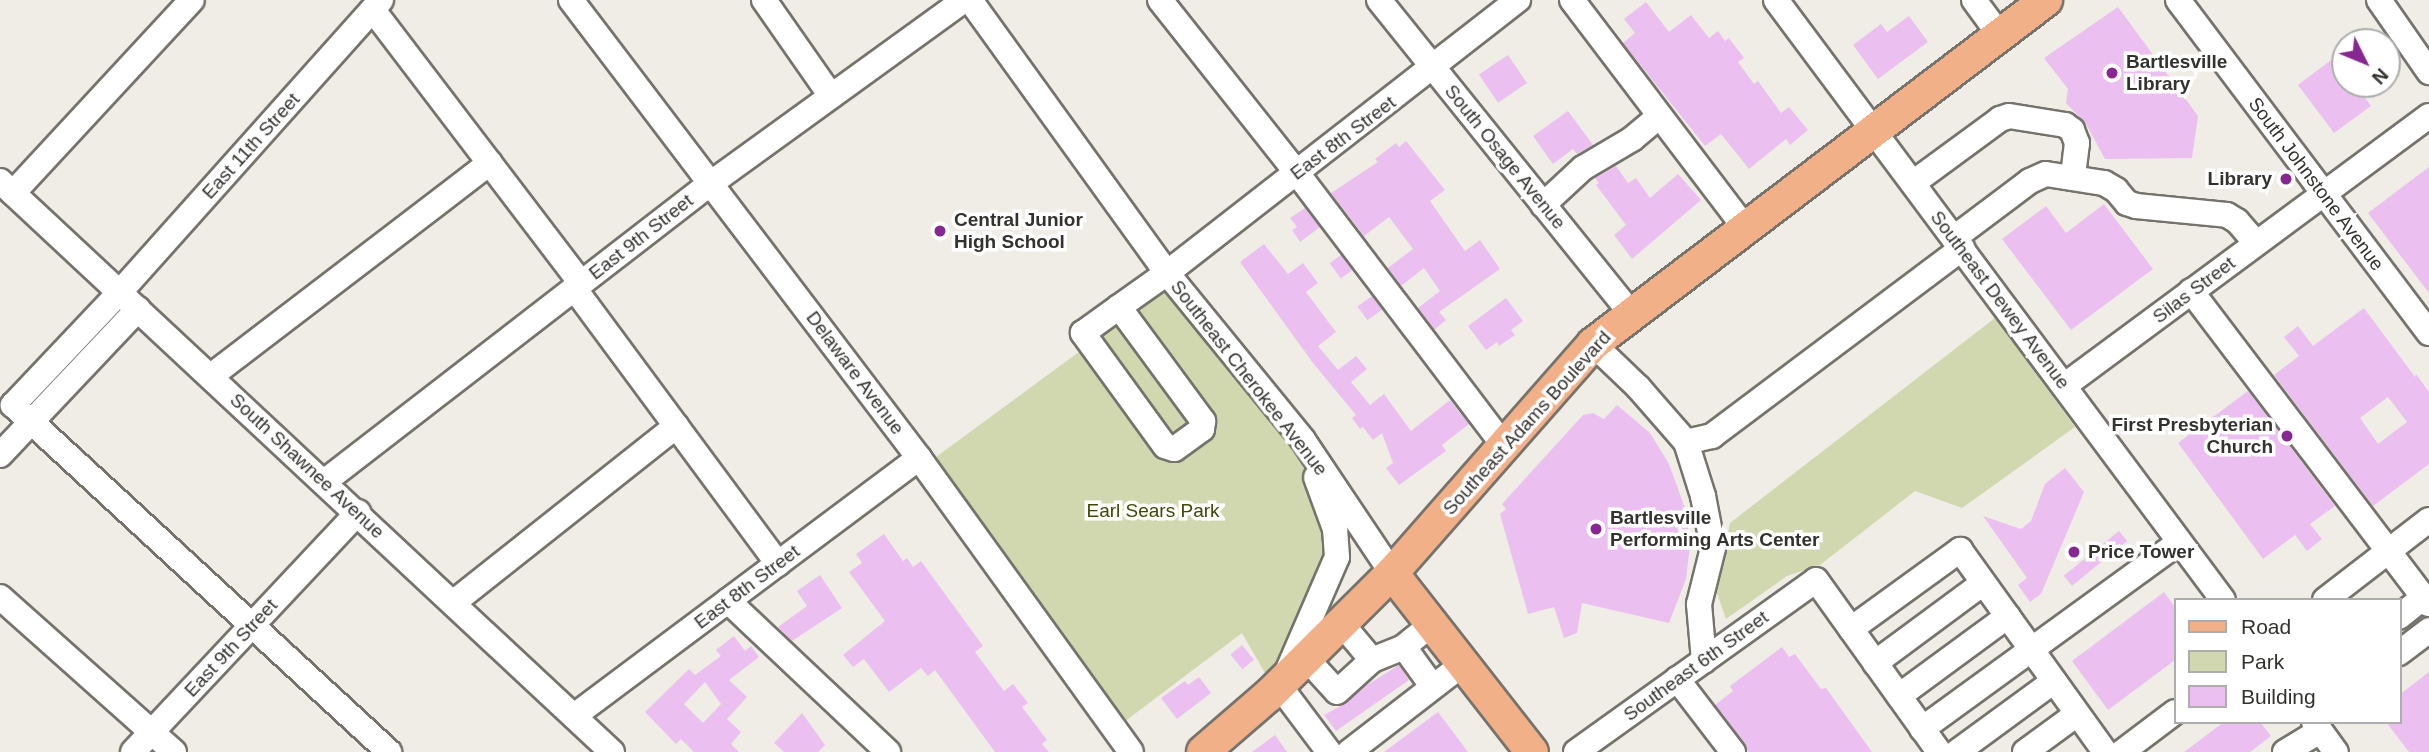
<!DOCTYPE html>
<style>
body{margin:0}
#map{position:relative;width:2429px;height:752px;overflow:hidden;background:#efede5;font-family:Helvetica,sans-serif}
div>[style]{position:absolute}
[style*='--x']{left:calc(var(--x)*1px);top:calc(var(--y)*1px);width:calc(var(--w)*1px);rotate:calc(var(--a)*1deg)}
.green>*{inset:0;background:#d1d8b0}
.building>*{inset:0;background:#ebc0f1;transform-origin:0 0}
.roads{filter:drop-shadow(2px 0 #75736c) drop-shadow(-2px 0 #75736c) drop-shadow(0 2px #75736c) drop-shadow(0 -2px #75736c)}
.minor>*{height:24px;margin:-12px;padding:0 12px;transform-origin:12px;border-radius:12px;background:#fff}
.major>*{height:32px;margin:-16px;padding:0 16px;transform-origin:16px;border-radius:16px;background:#f2b089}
.dots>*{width:19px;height:19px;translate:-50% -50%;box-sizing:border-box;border:4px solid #fff;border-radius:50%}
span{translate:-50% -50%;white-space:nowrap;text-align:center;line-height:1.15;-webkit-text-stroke:7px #fff;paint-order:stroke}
.poi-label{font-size:19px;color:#33322f;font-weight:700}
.left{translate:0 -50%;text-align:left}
.right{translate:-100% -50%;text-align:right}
.street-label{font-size:19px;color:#33322f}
.park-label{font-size:19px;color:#424900}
.legend{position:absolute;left:2174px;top:598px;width:228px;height:126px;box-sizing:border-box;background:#fff;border:2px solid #adadac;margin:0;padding:9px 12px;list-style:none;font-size:21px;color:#33322f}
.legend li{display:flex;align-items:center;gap:14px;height:35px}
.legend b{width:35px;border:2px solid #adadac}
.north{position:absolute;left:2331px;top:28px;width:70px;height:70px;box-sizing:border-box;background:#fff;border:2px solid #adadac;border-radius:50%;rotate:133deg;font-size:19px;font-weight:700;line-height:28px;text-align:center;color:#33322f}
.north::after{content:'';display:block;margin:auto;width:24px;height:32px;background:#872892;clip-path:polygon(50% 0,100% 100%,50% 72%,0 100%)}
</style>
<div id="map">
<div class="green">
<i style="clip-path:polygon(1166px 288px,1298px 451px,1329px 556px,1282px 666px,1269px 680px,1242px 633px,1120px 725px,932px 460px)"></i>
<i style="clip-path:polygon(1995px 318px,2075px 427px,1962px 508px,1915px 491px,1820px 565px,1787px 576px,1726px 619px,1717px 593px,1730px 523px)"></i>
</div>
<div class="building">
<i style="clip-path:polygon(1646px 2px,1669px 32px,1691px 15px,1709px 38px,1718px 31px,1725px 41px,1729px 38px,1744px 58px,1738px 62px,1754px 84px,1758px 81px,1781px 113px,1789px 107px,1808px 130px,1790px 145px,1786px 139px,1749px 169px,1721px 134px,1705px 146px,1623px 43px,1635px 33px,1624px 19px)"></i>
<i style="clip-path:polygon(2118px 7px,2198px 116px,2192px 158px,2105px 159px,2086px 124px,2066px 103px,2068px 89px,2044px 58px)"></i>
<i style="clip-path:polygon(1909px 16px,1928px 42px,1878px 79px,1853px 45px,1881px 24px,1887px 32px)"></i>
<i style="left:1508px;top:55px;width:34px;height:35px;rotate:56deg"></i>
<i style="clip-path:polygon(2335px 57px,2345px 70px,2345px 84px,2355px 84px,2371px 106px,2334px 133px,2298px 85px)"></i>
<i style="clip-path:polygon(1568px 111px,1593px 145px,1577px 154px,1573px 149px,1553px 164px,1533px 136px)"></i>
<i style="clip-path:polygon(1406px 141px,1445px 190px,1430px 201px,1465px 251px,1480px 240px,1500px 269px,1439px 312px,1446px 320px,1434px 330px,1418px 308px,1440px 291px,1424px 268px,1401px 286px,1388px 268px,1413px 249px,1389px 217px,1364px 236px,1331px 193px,1378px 162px,1375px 159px,1396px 143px,1399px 147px)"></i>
<i style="clip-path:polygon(1616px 166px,1628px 183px,1636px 178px,1650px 198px,1678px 174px,1701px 200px,1632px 259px,1614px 235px,1626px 225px,1596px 185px,1599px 183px,1595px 178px)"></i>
<i style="clip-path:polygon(2429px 167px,2429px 293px,2368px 213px)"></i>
<i style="clip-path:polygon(2104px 204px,2153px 269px,2071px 330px,2002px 239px,2046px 206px,2066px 233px)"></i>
<i style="clip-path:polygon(1305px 208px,1320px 227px,1300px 242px,1292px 230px,1297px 227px,1290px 218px)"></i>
<i style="clip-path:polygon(1264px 244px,1288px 274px,1303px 263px,1318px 283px,1306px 292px,1336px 332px,1318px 346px,1338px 370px,1356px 356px,1367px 369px,1351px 382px,1370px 405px,1384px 394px,1411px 431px,1450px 400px,1469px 424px,1442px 445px,1446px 451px,1399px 485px,1386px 468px,1393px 463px,1382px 433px,1373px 440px,1363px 427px,1360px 429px,1352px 418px,1356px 415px,1313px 363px,1240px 262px)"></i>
<i style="left:1341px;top:255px;width:19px;height:14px;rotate:54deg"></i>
<i style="left:1372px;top:296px;width:17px;height:18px;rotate:54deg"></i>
<i style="clip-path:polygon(1506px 298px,1523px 321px,1511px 330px,1515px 335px,1499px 346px,1497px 342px,1486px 350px,1468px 326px)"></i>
<i style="clip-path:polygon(evenodd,2364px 308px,2415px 377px,2416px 374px,2429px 392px,2429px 464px,2373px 506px,2274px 375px,2299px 356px,2284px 337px,2298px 326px,2313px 346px,2364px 308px,2388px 397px,2407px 422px,2378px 444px,2360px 418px,2388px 397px)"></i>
<i style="clip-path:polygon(2248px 391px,2335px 506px,2310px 524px,2322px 539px,2307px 551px,2295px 535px,2263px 559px,2178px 443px)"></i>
<i style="clip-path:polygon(1617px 405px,1650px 433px,1669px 464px,1686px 511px,1690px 545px,1686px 579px,1669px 623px,1582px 603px,1577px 633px,1564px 638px,1554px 607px,1528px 614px,1500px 514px,1506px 509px,1502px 504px,1583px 415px,1593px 413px,1604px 419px)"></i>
<i style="clip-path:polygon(2065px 468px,2084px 492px,2041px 594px,2030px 602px,2018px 585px,2027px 578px,1983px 516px,2021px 529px,2031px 521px,2045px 484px)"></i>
<i style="left:2119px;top:531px;width:13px;height:71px;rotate:51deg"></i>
<i style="clip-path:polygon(884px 534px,903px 561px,907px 558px,913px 567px,921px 561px,983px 646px,975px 652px,1004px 691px,1013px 684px,1028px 703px,1022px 707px,1047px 740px,1042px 744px,1049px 752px,995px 752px,935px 670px,928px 676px,921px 668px,889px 692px,864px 659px,853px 667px,843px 655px,885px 621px,849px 572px,862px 563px,856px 554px)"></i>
<i style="clip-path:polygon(820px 575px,842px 608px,792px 641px,778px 627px,807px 606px,797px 591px)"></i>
<i style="clip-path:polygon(2164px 592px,2175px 607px,2175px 660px,2108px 710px,2072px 661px)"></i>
<i style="clip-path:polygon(evenodd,734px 636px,745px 651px,751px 646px,759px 657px,729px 680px,747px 697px,727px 719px,741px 732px,731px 744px,739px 752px,694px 752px,681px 739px,676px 744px,645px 712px,689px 669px,695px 675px,721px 656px,716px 650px,734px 636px,705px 682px,721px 704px,703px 723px,684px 704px,705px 682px)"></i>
<i style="left:1242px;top:645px;width:19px;height:15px;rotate:51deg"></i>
<i style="clip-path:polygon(1782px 647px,1789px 657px,1795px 654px,1821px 689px,1826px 688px,1872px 752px,1748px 752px,1745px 743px,1715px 705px,1733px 691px,1730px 686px)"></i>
<i style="clip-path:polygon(1399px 665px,1409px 680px,1336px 731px,1324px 715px,1346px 703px,1367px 685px)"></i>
<i style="clip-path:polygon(2429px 672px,2429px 752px,2409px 752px,2386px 722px,2399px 722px,2399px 695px)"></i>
<i style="clip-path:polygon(1199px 677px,1211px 693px,1177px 719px,1161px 698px,1185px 681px,1188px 685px)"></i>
<i style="clip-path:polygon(1438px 712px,1468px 752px,1384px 752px)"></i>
<i style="clip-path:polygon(802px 713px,825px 745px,818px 752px,784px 752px,774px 743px)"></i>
<i style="clip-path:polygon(2224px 722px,2260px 722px,2271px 736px,2250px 752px,2184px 752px)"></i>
<i style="clip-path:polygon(1275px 735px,1287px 752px,1252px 752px)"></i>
</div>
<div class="roads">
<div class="minor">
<i style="--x:381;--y:0;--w:392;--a:131.8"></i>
<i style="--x:120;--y:292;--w:156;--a:133.4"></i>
<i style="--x:13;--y:405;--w:512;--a:42.7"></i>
<i style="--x:571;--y:0;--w:575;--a:52.77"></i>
<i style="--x:919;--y:458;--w:362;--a:54.2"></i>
<i style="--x:764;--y:0;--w:117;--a:55.1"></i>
<i style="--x:970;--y:0;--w:337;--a:54.2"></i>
<i style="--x:1167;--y:273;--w:215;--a:50.8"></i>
<i style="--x:1303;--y:440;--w:160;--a:56.2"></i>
<i style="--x:1160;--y:0;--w:221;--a:51.6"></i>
<i style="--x:1297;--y:173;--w:343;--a:52.8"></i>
<i style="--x:1379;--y:0;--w:402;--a:51.2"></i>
<i style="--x:1572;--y:0;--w:286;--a:52.8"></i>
<i style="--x:1776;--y:0;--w:748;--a:53.31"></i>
<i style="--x:1974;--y:0;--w:42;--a:53.7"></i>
<i style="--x:2178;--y:0;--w:417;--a:53"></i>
<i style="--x:2379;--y:0;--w:88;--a:55.2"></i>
<i style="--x:373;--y:10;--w:343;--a:52.7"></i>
<i style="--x:0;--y:181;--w:837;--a:43.02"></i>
<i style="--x:1913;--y:183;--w:108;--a:-36.3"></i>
<i style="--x:2000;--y:119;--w:9;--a:-18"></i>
<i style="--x:2009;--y:116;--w:57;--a:9.1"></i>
<i style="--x:2065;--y:125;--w:9;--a:36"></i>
<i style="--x:2072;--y:130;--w:14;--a:69"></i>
<i style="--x:2077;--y:143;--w:35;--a:97"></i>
<i style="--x:13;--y:193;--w:263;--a:-47.2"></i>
<i style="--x:1543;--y:205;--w:54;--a:-42.8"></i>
<i style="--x:1583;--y:168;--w:57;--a:-30.6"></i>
<i style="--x:1632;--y:139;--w:34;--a:-40"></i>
<i style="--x:1954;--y:238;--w:95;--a:-36.9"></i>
<i style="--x:2030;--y:181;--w:17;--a:-24"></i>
<i style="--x:2046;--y:174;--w:59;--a:8.8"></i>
<i style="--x:2104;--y:183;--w:14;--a:30"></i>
<i style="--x:2116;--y:190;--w:17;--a:50"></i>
<i style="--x:2127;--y:203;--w:9;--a:18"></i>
<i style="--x:2136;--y:206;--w:91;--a:5.6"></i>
<i style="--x:2227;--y:215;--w:12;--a:31"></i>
<i style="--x:2237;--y:221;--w:29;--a:49"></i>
<i style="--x:574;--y:288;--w:343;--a:53.5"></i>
<i style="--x:2191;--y:291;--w:393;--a:52.8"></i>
<i style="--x:1119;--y:307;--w:142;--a:53.6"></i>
<i style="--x:1203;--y:421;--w:8;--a:97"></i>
<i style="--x:1202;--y:429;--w:34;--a:144"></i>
<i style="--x:1174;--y:449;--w:9;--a:-162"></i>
<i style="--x:1165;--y:446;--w:140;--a:-126"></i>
<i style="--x:1083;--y:333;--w:44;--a:-35.8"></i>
<i style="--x:1119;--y:307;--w:59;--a:-35.3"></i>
<i style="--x:1167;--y:273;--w:445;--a:-37.9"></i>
<i style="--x:1593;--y:344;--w:62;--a:43.7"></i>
<i style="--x:1638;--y:387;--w:73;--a:48.9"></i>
<i style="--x:1686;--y:442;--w:57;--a:72.5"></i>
<i style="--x:1703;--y:496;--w:53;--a:79.1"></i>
<i style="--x:1713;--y:548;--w:58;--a:104"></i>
<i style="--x:1699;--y:604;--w:57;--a:85"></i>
<i style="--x:211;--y:376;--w:351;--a:-37.4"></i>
<i style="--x:2064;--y:386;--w:454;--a:-36.5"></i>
<i style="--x:1686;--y:442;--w:27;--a:-13"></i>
<i style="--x:1712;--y:436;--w:313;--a:-36.9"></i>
<i style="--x:0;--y:455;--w:201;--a:-46.6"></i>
<i style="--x:324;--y:482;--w:488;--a:-37.7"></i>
<i style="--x:710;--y:184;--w:314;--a:-35.9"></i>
<i style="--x:0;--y:597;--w:233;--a:41.7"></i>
<i style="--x:2325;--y:600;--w:131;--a:-37.6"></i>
<i style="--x:728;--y:601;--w:220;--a:43.3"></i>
<i style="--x:453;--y:603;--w:285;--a:-38.4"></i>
<i style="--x:2399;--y:617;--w:32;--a:-39"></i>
<i style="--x:1341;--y:623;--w:48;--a:50"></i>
<i style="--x:1432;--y:624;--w:36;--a:141"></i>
<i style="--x:1404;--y:647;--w:49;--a:54.1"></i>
<i style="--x:1851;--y:629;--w:135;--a:-35.9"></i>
<i style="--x:1960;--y:550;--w:249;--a:54.3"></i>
<i style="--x:2399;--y:653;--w:38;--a:-37"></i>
<i style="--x:1305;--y:657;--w:47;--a:47.6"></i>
<i style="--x:1337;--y:692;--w:47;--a:-42.4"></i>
<i style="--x:1372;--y:660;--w:35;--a:-22"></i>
<i style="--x:1875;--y:663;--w:134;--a:-36.5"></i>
<i style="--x:1287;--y:672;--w:125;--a:-66.5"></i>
<i style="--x:1337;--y:557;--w:28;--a:-94"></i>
<i style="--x:1335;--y:529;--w:55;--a:-110.1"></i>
<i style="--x:1677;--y:679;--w:92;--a:52.5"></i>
<i style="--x:1278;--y:684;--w:85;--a:53.1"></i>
<i style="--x:1899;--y:696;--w:135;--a:-36.3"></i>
<i style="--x:574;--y:716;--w:431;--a:-36.8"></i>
<i style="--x:2314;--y:722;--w:37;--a:54"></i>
<i style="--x:1922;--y:729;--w:318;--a:-36"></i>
<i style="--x:133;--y:752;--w:329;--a:-46.8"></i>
<i style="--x:1349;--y:752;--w:144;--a:-37.7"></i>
<i style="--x:1576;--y:752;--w:295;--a:-35.6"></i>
<i style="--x:1816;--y:580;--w:211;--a:54.4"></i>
<i style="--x:1957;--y:752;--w:120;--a:-36.2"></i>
<i style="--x:2025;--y:752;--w:64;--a:-36.2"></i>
<i style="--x:2122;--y:752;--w:66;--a:-37"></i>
<i style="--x:2285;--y:752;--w:41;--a:-31"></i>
</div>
<div class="major">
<i style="--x:1392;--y:573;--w:227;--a:52"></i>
<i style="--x:1203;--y:752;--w:87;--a:-40.8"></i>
<i style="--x:1269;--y:695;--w:173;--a:-44.8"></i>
<i style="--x:1392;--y:573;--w:305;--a:-48.7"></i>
<i style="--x:1593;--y:344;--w:569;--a:-37.21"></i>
</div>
</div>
<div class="dots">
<i style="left:2112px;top:73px;background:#872892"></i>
<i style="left:2286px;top:179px;background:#872892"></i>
<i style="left:940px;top:231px;background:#872892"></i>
<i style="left:2287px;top:436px;background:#872892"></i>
<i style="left:1596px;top:529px;background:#872892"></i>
<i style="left:2074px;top:552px;background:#872892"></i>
</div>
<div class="poi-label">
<span class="left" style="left:2126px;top:73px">Bartlesville<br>Library</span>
<span class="right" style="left:2272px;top:179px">Library</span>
<span class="left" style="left:954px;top:231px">Central Junior<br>High School</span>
<span class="right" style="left:2273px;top:436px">First Presbyterian<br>Church</span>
<span class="left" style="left:1610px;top:529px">Bartlesville<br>Performing Arts Center</span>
<span class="left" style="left:2088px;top:552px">Price Tower</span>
</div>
<div class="street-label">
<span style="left:1343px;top:138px;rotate:-37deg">East 8th Street</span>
<span style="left:251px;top:146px;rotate:-48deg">East 11th Street</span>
<span style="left:1505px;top:157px;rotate:51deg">South Osage Avenue</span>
<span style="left:2316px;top:184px;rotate:53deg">South Johnstone Avenue</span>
<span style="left:641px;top:237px;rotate:-38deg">East 9th Street</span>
<span style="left:2194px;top:290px;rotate:-37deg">Silas Street</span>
<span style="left:2000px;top:300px;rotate:53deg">Southeast Dewey Avenue</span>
<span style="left:855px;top:373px;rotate:53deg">Delaware Avenue</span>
<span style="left:1249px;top:378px;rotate:52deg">Southeast Cherokee Avenue</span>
<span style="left:1527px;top:423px;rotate:-48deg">Southeast Adams Boulevard</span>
<span style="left:307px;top:466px;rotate:43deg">South Shawnee Avenue</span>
<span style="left:747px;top:587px;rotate:-37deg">East 8th Street</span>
<span style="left:231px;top:648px;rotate:-47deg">East 9th Street</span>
<span style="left:1696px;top:666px;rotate:-36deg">Southeast 6th Street</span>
</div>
<div class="park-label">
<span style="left:1153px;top:511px">Earl Sears Park</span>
</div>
<ul class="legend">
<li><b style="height:9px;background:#f2b089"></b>Road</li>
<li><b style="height:19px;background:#d1d8b0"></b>Park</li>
<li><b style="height:19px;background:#ebc0f1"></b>Building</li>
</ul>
<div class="north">N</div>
</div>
